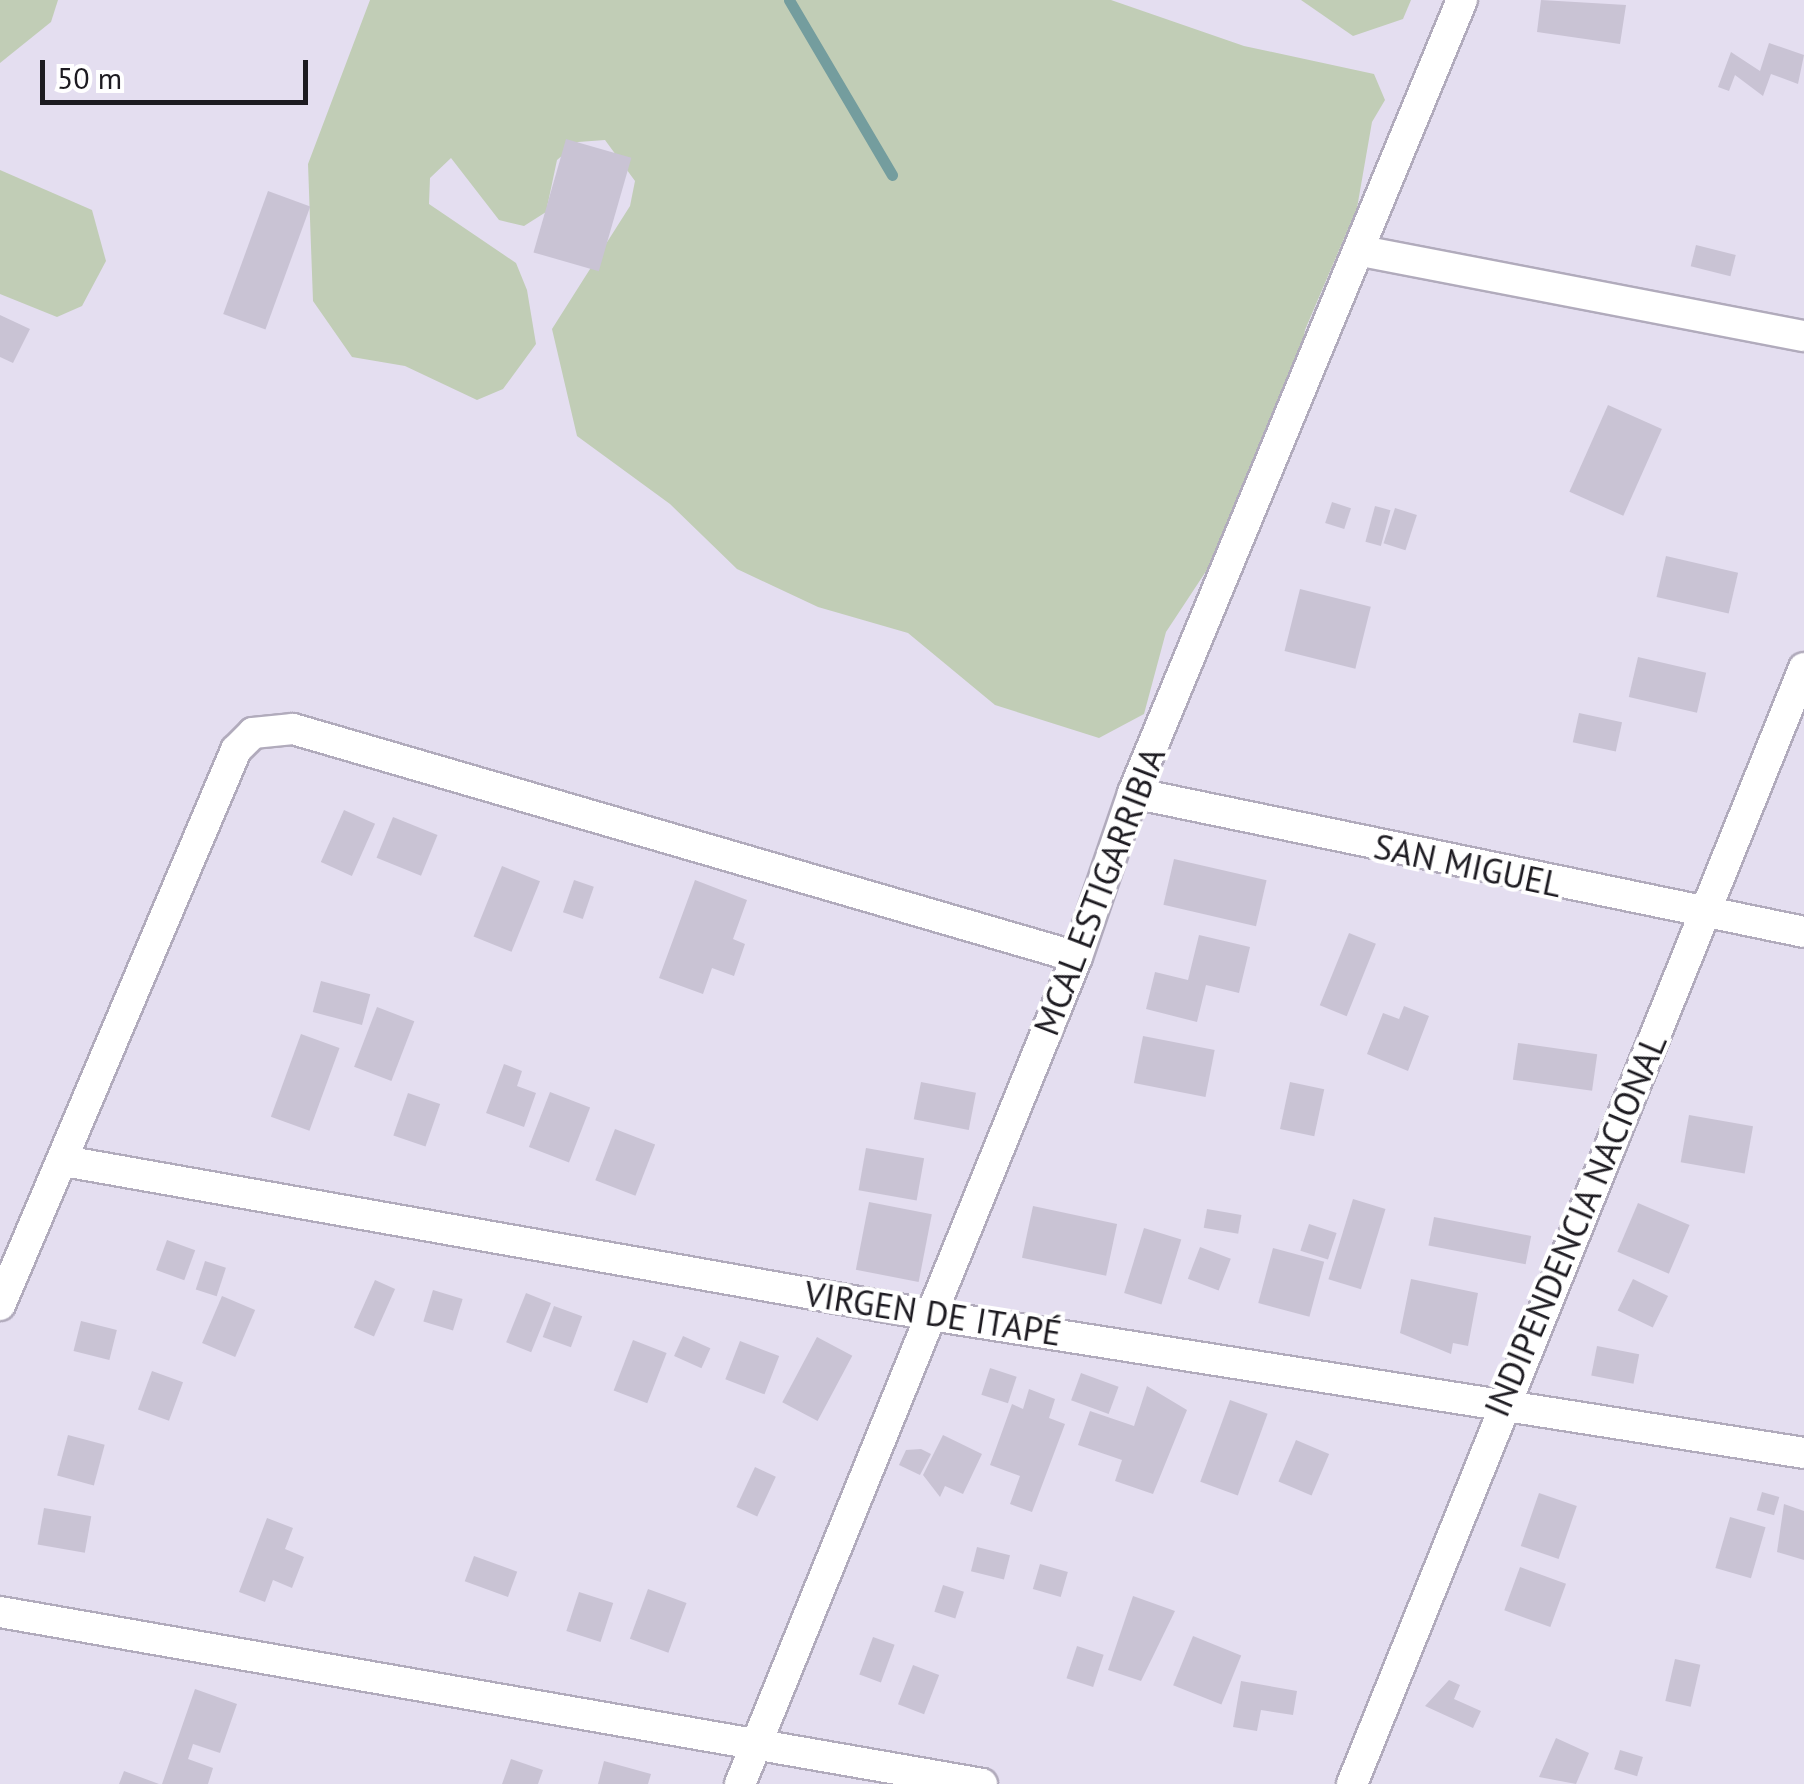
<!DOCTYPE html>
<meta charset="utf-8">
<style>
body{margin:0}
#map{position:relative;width:1804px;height:1784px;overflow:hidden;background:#e4def0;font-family:"PT Sans",sans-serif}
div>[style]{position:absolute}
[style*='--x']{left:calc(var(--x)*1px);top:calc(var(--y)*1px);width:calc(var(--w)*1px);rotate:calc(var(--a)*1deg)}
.green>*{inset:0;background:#c1cdb6}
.stream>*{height:11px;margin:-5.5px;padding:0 5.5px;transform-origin:5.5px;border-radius:5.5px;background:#749d9e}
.building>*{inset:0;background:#c9c3d4;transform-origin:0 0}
.roads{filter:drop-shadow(2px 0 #b1abbc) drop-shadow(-2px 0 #b1abbc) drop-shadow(0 2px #b1abbc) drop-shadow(0 -2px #b1abbc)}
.street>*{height:30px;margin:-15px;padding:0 15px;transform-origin:15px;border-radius:15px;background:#fff}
span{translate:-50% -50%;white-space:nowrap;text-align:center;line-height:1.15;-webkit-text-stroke:8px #fff;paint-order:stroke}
.street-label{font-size:35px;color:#1d1b21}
.scale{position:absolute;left:40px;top:60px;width:268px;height:45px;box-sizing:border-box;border:5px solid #1d1b21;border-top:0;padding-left:12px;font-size:30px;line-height:35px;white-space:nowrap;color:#1d1b21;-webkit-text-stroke:8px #fff;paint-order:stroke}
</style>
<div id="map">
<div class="green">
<i style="clip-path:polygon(0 0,58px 0,51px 22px,0 63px)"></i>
<i style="clip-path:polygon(370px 0,1111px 0,1244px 46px,1374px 74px,1385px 100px,1372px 122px,1357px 208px,1305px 330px,1292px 415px,1253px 500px,1166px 632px,1144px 714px,1099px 738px,995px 705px,908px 633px,818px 607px,737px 569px,670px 504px,577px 436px,552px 329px,630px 206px,635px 181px,605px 140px,578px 142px,557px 160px,546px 212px,524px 226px,499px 220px,451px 158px,430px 178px,429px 204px,516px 263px,527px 290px,536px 344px,503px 389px,477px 400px,405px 366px,352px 357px,313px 301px,308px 164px)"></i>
<i style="clip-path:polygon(1301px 0,1411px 0,1403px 19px,1353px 36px)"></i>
<i style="clip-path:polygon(0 170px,92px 210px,106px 261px,82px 306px,57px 317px,0 294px)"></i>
</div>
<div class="stream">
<i style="--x:789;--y:0;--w:203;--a:59.5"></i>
</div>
<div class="building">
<i style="clip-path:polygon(1541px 0,1626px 5px,1620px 44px,1537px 32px)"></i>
<i style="clip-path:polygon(1769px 43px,1804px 55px,1798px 84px,1771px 74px,1763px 96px,1735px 75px,1729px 91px,1718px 87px,1731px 52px,1760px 71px)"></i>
<i style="left:566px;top:139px;width:68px;height:118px;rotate:16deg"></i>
<i style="left:268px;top:191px;width:45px;height:131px;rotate:20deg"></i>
<i style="left:1696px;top:245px;width:41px;height:22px;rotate:14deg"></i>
<i style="clip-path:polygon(0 315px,30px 329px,13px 363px,0 357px)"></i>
<i style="left:1608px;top:405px;width:59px;height:95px;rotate:24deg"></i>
<i style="left:1332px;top:502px;width:20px;height:22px;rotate:18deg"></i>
<i style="left:1375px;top:506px;width:16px;height:37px;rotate:15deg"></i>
<i style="left:1395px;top:508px;width:23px;height:37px;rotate:18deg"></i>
<i style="left:1666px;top:556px;width:74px;height:42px;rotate:13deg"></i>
<i style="left:1300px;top:589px;width:73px;height:64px;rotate:14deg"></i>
<i style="left:1638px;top:657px;width:70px;height:41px;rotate:13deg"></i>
<i style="left:1579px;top:713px;width:44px;height:30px;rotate:12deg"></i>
<i style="left:344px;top:810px;width:34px;height:57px;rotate:24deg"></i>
<i style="left:393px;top:817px;width:48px;height:44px;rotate:22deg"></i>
<i style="left:1174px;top:859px;width:95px;height:47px;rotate:13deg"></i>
<i style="left:502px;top:866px;width:41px;height:76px;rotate:22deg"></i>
<i style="left:574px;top:880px;width:21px;height:34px;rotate:19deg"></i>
<i style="clip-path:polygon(695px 880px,747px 900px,733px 939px,745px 944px,734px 976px,712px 968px,703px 994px,659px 978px)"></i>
<i style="left:1349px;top:933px;width:29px;height:78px;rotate:22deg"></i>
<i style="clip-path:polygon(1199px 935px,1250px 947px,1239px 993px,1206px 985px,1197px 1022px,1146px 1009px,1155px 972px,1188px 980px)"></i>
<i style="left:321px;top:981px;width:51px;height:32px;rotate:15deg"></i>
<i style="clip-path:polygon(1404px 1006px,1429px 1016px,1408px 1071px,1367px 1054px,1383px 1013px,1399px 1019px)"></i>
<i style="left:377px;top:1007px;width:40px;height:64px;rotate:21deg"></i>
<i style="left:301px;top:1034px;width:41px;height:88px;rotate:20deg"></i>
<i style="left:1143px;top:1036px;width:73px;height:48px;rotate:11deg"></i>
<i style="left:1518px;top:1043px;width:80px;height:37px;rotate:8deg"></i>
<i style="clip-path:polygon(504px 1064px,522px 1071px,517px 1086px,536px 1093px,524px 1127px,486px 1113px)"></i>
<i style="left:921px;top:1082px;width:56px;height:38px;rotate:11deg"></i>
<i style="left:1290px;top:1082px;width:35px;height:48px;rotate:12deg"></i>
<i style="left:550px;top:1092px;width:43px;height:59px;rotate:21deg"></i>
<i style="left:408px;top:1093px;width:34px;height:45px;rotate:19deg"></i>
<i style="left:1689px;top:1115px;width:65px;height:48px;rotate:10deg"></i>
<i style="left:615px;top:1129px;width:43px;height:55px;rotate:21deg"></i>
<i style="left:866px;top:1148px;width:59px;height:43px;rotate:10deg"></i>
<i style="left:1353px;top:1199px;width:34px;height:84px;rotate:17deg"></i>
<i style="left:869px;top:1202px;width:64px;height:69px;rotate:11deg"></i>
<i style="left:1638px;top:1203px;width:56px;height:53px;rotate:23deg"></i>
<i style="left:1033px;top:1206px;width:86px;height:53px;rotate:12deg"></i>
<i style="left:1207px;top:1209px;width:35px;height:19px;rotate:10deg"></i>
<i style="left:1434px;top:1217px;width:99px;height:29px;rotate:11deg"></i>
<i style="left:1309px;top:1224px;width:29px;height:28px;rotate:18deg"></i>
<i style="left:1144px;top:1228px;width:39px;height:68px;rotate:17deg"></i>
<i style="left:167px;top:1240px;width:30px;height:32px;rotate:20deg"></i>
<i style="left:1200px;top:1247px;width:33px;height:34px;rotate:21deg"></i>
<i style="left:1273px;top:1248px;width:53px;height:57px;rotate:15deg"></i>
<i style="left:205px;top:1261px;width:22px;height:30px;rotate:18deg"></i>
<i style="clip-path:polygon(1411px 1279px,1478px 1293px,1468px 1346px,1453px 1343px,1451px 1354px,1400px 1333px)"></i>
<i style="left:1633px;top:1279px;width:39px;height:35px;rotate:26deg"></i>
<i style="left:375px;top:1280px;width:22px;height:52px;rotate:24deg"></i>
<i style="left:433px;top:1290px;width:31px;height:33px;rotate:17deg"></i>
<i style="left:526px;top:1293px;width:27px;height:53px;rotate:22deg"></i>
<i style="left:222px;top:1296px;width:36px;height:51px;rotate:23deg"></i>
<i style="left:554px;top:1306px;width:30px;height:33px;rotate:20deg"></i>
<i style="left:81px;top:1321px;width:37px;height:31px;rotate:14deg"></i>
<i style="left:683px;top:1336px;width:30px;height:22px;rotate:24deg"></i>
<i style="left:817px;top:1337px;width:40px;height:74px;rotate:28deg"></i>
<i style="left:633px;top:1340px;width:36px;height:54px;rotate:21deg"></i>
<i style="left:740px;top:1341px;width:42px;height:41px;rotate:21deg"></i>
<i style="left:1597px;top:1346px;width:43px;height:30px;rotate:11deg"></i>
<i style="left:990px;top:1368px;width:28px;height:28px;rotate:18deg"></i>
<i style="left:152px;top:1371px;width:33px;height:41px;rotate:20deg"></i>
<i style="left:1081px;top:1373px;width:40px;height:29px;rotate:20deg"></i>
<i style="clip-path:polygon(1147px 1386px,1187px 1410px,1153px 1494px,1115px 1481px,1122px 1460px,1078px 1445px,1090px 1411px,1134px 1426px)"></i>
<i style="clip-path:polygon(1029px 1389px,1055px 1399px,1049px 1418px,1065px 1424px,1032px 1512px,1010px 1504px,1020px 1476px,990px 1465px,1012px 1404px,1023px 1409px)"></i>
<i style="left:1230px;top:1400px;width:40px;height:87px;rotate:20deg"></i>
<i style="left:68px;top:1435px;width:38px;height:42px;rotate:15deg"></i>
<i style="clip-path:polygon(943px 1435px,982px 1454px,963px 1494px,945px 1486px,940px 1497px,923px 1475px)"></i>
<i style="left:1296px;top:1440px;width:36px;height:45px;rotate:23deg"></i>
<i style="clip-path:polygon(921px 1449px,931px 1454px,920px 1475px,899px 1465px,906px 1450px)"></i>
<i style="left:755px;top:1467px;width:23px;height:44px;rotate:25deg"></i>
<i style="left:1762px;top:1492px;width:18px;height:19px;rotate:16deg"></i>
<i style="left:1539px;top:1493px;width:40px;height:56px;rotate:19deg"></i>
<i style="clip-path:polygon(1784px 1504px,1804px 1511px,1804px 1560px,1777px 1552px)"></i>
<i style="left:44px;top:1508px;width:48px;height:37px;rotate:10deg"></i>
<i style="left:1730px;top:1517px;width:37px;height:53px;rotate:16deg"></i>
<i style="clip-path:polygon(267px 1518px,293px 1528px,285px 1549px,304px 1557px,292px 1588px,273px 1580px,265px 1602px,239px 1592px)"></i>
<i style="left:977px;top:1547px;width:34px;height:25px;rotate:14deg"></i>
<i style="left:474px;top:1556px;width:46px;height:27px;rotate:20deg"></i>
<i style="left:1040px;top:1564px;width:29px;height:26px;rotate:16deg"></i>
<i style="left:1520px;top:1567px;width:49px;height:46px;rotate:20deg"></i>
<i style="left:943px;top:1585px;width:22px;height:28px;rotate:18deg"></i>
<i style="left:648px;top:1589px;width:41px;height:53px;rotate:20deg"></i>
<i style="left:579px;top:1592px;width:36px;height:41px;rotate:18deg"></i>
<i style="clip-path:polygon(1133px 1596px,1175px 1611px,1141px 1681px,1108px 1670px)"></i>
<i style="left:1193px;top:1636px;width:52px;height:53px;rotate:22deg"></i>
<i style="left:873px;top:1637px;width:23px;height:40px;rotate:20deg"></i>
<i style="left:1077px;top:1646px;width:28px;height:34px;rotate:18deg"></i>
<i style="left:1675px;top:1659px;width:26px;height:43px;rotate:13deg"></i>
<i style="left:913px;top:1665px;width:28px;height:42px;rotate:21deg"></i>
<i style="clip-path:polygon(1449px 1680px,1460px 1685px,1454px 1699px,1481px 1711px,1473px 1728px,1425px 1706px)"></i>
<i style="clip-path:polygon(1241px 1681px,1297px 1691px,1293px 1715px,1261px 1710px,1257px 1731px,1233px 1727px)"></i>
<i style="clip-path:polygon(195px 1689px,237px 1704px,220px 1753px,193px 1744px,188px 1759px,213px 1768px,208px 1784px,162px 1784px)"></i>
<i style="clip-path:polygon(1556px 1738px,1589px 1753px,1576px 1784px,1539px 1777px)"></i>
<i style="left:1620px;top:1750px;width:24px;height:20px;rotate:17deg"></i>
<i style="clip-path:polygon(511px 1759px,543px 1770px,538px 1784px,502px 1784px)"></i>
<i style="clip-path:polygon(604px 1761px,651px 1774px,648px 1784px,598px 1784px)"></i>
<i style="clip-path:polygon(124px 1771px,159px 1784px,119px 1784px)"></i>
</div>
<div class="roads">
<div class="street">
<i style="--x:1362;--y:251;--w:450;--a:10.9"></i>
<i style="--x:1133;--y:793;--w:685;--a:11.7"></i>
<i style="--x:64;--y:1161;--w:881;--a:10.07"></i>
<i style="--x:931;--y:1315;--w:884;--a:8.98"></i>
<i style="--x:0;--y:1305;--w:603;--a:-66.96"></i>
<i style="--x:236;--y:750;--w:24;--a:-45"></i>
<i style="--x:253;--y:733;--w:40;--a:-5.7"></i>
<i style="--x:293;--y:729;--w:816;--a:16.22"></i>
<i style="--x:0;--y:1612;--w:997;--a:9.93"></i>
<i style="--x:740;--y:1784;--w:893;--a:-67.83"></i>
<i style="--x:1077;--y:957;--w:173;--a:-71.1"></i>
<i style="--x:1133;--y:793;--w:859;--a:-67.47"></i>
<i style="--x:1352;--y:1784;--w:1204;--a:-67.95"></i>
</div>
</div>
<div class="street-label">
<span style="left:1468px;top:865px;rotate:12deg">SAN MIGUEL</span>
<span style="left:1099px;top:891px;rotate:-69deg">MCAL ESTIGARRIBIA</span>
<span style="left:1575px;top:1225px;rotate:-67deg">INDIPENDENCIA NACIONAL</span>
<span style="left:933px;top:1313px;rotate:9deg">VIRGEN DE ITAPÉ</span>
</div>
<div class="scale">50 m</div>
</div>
